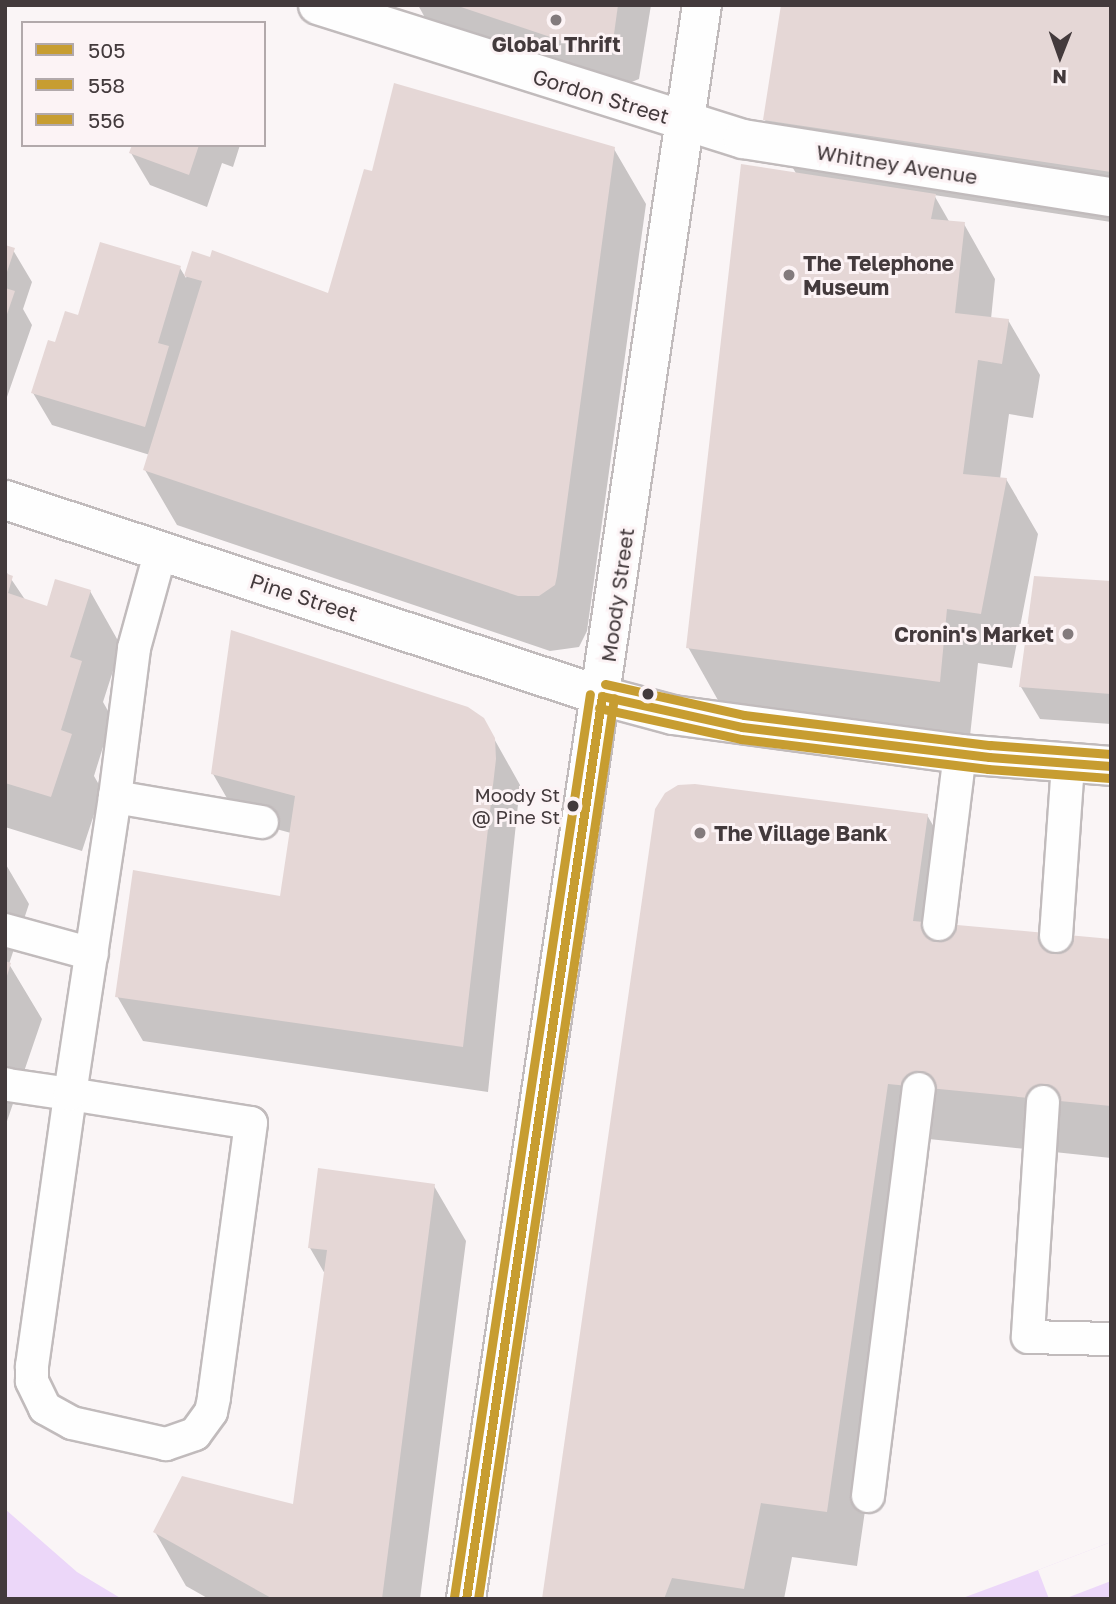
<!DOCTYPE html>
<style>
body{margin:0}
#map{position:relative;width:1116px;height:1604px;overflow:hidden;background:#faf5f6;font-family:"Golos Text",sans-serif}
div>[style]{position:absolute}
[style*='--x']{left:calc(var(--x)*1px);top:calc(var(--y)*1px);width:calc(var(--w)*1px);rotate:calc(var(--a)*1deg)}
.water>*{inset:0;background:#ecd7f9}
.pier>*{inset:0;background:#faf5f6}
.shadow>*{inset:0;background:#0003}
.building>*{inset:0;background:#e5d7d6}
.roads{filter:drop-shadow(2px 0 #c1bbbc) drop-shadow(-2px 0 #c1bbbc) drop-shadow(0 2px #c1bbbc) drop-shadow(0 -2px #c1bbbc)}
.lane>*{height:32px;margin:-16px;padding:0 16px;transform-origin:16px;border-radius:16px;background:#fefefe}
.street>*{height:38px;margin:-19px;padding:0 19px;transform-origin:19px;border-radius:19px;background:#fefefe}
.secondary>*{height:38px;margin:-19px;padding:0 19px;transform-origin:19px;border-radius:19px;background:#fefefe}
.primary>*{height:38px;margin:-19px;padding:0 19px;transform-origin:19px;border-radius:19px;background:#fefefe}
.bus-1>*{height:9px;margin:-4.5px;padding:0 4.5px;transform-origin:4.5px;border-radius:4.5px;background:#c79d31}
.bus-2>*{height:9px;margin:-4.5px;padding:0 4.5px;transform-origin:4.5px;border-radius:4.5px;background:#c79d31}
.bus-3>*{height:9px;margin:-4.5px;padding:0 4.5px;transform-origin:4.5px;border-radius:4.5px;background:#c79d31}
.dots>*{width:19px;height:19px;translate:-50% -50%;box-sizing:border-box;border:4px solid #fcf3f5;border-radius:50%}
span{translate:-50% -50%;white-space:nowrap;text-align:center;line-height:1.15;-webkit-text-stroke:6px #fcf3f5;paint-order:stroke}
.bus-label{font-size:19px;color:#433a3c}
.right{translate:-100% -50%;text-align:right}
.poi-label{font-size:21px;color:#433a3c;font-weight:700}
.left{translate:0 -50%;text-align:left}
.street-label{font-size:21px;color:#433a3c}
.frame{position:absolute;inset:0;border:7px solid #433a3c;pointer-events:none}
.legend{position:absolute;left:21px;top:21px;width:245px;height:126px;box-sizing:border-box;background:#fcf3f5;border:2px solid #b2a9ab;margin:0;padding:9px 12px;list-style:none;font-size:21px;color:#433a3c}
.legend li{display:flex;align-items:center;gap:14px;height:35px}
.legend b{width:35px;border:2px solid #b2a9ab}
.north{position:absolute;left:1025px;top:21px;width:70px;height:70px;-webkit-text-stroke:5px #fcf3f5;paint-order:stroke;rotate:181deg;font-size:19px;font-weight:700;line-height:28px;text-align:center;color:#433a3c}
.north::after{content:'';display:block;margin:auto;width:24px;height:32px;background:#433a3c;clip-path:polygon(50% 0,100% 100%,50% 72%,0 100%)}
</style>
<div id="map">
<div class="water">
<i style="clip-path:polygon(5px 1509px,77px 1572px,122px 1599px,5px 1599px)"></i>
<i style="clip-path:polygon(1111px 1542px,1111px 1599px,960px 1599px,1038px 1570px)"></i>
</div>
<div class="pier">
<i style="clip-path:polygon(1111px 1542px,1111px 1581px,1064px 1599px,1049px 1599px,1038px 1570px)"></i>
</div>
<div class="shadow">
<i style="clip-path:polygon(418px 5px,651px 5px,639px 79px,607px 92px,434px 34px)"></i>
<i style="clip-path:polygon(1111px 5px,1111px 222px,934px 195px,950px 223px,964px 224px,995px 279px,991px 319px,1008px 320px,1040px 375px,1033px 418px,1009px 414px,1000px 479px,1006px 479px,1038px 534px,1012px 668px,978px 663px,970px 736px,719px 702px,688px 647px,797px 175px,765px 120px)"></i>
<i style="clip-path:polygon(133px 145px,240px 145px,233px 167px,222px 163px,207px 207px,150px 185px,131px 153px)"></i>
<i style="clip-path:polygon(614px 149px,646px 204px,587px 631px,579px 647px,550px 651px,177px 525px,145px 470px,150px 455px,52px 425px,33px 393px,56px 344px,79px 317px,180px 268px,186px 278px,193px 253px,329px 295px,373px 173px)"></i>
<i style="clip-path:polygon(5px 247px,13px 250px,32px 282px,23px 309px,32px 325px,7px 397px)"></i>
<i style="clip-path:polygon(5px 570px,26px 601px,48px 608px,90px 591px,121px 646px,103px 702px,112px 718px,94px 776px,102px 790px,82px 851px,5px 827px)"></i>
<i style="clip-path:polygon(1111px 583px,1111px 724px,1040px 719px,1021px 687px)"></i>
<i style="clip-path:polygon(483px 719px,520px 785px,488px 1092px,143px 1041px,117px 996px,281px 898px,291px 833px,239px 819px,213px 774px)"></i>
<i style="clip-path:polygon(927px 815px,959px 870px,951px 927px,1111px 940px,1111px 1158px,919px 1138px,857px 1566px,792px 1557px,784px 1599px,543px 1599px)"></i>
<i style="clip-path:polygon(5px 863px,29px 904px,9px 964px,42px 1019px,5px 1127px)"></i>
<i style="clip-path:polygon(434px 1186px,466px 1241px,420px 1599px,209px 1599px,186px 1586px,155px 1532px,295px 1507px,325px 1274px,310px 1248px)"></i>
</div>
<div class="building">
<i style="clip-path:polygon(455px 5px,618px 5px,614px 34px,580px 47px)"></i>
<i style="clip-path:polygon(781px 5px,1111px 5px,1111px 172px,763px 120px)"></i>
<i style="clip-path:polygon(394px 83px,615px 147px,557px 576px,555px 585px,539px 596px,518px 596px,143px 470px,202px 281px,184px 276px,192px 251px,210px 257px,212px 250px,328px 293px,364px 169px,372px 171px)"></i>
<i style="clip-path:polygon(132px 145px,199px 145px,189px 175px,129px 153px)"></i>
<i style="clip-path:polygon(741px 164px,936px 194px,931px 219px,965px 222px,955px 313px,1009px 319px,1002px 364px,978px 360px,963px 474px,1007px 478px,981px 614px,947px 609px,940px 682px,686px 648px)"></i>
<i style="clip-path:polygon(100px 242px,181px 266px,158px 343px,169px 346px,145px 427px,31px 393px,48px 340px,55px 342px,65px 311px,78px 315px)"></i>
<i style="clip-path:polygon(5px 245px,15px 248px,6px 275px,5px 275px)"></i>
<i style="clip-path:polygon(5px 288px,15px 291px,6px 317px,5px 317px)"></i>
<i style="clip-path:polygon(5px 573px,13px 576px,8px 593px,47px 606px,55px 579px,91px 590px,70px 657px,82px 661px,61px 730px,72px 734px,51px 797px,5px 783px)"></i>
<i style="clip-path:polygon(1034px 576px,1111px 581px,1111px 694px,1019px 687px)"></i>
<i style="clip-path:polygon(231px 630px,468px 707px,484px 718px,495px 738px,496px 759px,463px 1047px,115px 997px,133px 870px,280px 896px,295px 796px,211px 774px)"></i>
<i style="clip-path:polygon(695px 784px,928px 814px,913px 921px,1111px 939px,1111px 1106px,888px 1084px,827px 1512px,761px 1503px,744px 1589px,672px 1578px,664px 1599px,542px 1599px,655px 809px,665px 793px,678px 785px)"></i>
<i style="clip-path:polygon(5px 961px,11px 963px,6px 979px,5px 979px)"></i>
<i style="clip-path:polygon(318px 1168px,435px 1184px,382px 1599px,273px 1599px,153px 1532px,182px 1476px,293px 1504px,327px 1250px,308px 1248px)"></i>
</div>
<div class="roads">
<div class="lane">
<i style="--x:115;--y:797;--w:149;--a:9.7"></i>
<i style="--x:939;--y:924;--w:171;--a:-83"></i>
<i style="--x:5;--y:930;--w:90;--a:15.4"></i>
<i style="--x:1056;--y:936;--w:172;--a:-86"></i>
<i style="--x:5;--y:1084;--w:3;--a:18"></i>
<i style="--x:8;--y:1085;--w:63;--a:8.3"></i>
<i style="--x:70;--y:1094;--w:183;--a:9.1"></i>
<i style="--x:251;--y:1123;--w:277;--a:97.7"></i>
<i style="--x:214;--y:1398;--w:14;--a:102"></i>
<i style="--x:211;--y:1412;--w:27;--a:126"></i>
<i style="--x:195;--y:1434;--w:31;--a:161"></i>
<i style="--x:166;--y:1444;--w:96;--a:-167.4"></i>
<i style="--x:72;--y:1423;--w:31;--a:-151"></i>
<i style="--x:45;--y:1408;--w:30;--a:-116"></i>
<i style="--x:32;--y:1381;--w:15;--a:-90"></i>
<i style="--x:32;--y:1366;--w:275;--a:-82"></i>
<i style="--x:70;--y:1094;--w:300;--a:-81.4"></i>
<i style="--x:115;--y:797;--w:150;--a:-82.7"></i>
<i style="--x:134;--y:648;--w:102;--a:-74.6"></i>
<i style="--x:1043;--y:1102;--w:235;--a:93.7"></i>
<i style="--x:1028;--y:1337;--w:83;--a:1.4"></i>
<i style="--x:868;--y:1496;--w:410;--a:-82.9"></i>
</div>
<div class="street">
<i style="--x:318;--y:5;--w:446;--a:17.5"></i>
<i style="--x:743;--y:139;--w:373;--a:9"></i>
</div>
<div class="secondary">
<i style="--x:5;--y:500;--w:628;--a:18.18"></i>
<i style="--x:602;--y:696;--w:73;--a:15"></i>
<i style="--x:673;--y:715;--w:290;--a:7.7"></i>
<i style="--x:960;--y:754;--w:151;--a:4.5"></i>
</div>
<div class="primary">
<i style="--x:466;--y:1599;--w:1611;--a:-81.58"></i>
</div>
</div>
<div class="bus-1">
<i style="--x:602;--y:696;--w:143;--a:12.5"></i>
<i style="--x:742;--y:727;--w:249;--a:6.9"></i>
<i style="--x:989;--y:757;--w:122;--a:4.2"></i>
<i style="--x:466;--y:1599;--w:913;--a:-81.44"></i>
</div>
<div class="bus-2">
<i style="--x:599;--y:708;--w:145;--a:12.3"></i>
<i style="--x:741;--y:739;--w:249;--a:6.9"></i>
<i style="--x:988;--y:769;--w:122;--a:4.2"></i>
<i style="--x:478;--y:1599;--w:911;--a:-81.42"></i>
</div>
<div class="bus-3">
<i style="--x:605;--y:684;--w:142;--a:12.6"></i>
<i style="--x:744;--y:715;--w:248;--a:7"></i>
<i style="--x:990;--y:745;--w:121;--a:4.3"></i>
<i style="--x:454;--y:1597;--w:913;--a:-81.44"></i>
</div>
<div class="dots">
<i style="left:556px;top:20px;background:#837b7d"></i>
<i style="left:789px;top:275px;background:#837b7d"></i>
<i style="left:1068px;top:634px;background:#837b7d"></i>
<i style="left:648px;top:694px;background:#433a3c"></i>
<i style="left:573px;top:806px;background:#433a3c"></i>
<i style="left:700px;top:833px;background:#837b7d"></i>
</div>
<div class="bus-label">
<span class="right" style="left:560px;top:806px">Moody St<br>@ Pine St</span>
</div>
<div class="poi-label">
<span style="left:556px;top:44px">Global Thrift</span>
<span class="left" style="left:803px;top:275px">The Telephone<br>Museum</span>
<span class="right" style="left:1054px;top:634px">Cronin's Market</span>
<span class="left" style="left:714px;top:833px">The Village Bank</span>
</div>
<div class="street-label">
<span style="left:601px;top:96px;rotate:17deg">Gordon Street</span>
<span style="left:897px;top:164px;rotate:9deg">Whitney Avenue</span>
<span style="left:617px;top:595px;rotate:-82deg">Moody Street</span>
<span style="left:304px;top:597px;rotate:18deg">Pine Street</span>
</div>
<div class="frame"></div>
<ul class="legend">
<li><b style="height:9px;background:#c79d31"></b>505</li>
<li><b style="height:9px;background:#c79d31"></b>558</li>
<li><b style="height:9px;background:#c79d31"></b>556</li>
</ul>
<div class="north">N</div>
</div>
